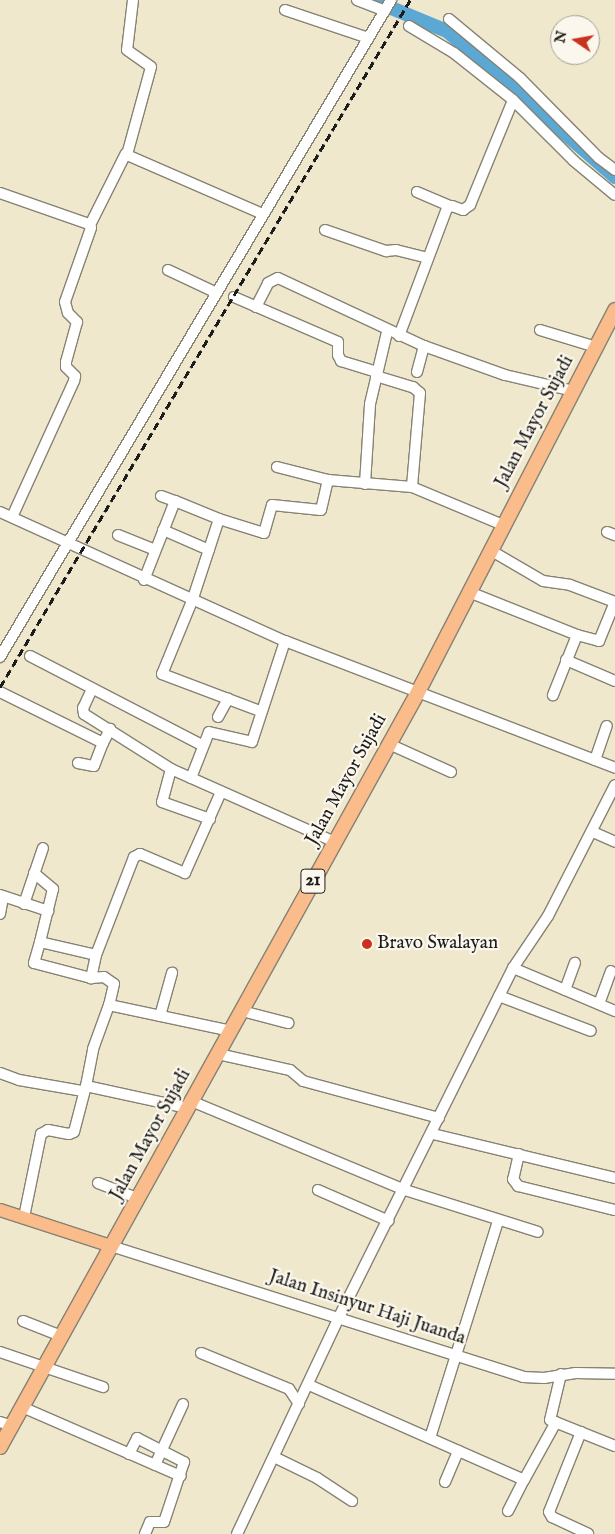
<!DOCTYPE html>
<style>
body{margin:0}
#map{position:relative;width:615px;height:1534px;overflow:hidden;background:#f0e8cd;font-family:"IM FELL English",serif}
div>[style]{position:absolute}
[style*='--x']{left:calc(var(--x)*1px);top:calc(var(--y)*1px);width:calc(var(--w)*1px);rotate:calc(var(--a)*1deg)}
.river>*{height:14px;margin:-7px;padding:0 7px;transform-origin:7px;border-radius:7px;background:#5ca8d5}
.roads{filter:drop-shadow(1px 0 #868274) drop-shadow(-1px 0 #868274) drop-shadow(0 1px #868274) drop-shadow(0 -1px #868274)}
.minor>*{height:10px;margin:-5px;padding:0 5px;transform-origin:5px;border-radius:5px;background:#fff}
.major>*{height:12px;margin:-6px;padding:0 6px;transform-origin:6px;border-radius:6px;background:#f9bc8a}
.highway>*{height:14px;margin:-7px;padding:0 7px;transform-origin:7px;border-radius:7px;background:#f9bc8a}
.rail>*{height:2.5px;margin-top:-1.25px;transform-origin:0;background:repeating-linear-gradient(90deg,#1c1c1c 0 8px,transparent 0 12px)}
.dots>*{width:14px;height:14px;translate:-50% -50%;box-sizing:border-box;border:2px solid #fbf7ec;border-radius:50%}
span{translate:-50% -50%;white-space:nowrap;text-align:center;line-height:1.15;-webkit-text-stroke:4.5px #fbf7ec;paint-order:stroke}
.shield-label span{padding:1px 4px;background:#fbf7ec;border:1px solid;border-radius:4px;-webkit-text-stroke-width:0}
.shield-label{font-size:18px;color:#1c1c1c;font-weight:700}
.street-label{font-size:19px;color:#1c1c1c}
.poi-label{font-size:19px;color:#1c1c1c}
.left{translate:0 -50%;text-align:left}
.north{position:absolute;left:550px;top:15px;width:50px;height:50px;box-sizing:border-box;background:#fbf7ec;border:1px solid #a29f99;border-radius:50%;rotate:282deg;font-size:14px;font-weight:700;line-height:20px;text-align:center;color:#1c1c1c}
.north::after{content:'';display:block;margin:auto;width:18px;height:22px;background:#c8321e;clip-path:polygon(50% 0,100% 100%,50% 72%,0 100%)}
</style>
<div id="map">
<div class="river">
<i style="--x:372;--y:0;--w:81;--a:22.5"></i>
<i style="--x:447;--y:31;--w:223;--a:41"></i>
</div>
<div class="roads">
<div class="minor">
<i style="--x:133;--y:0;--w:50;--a:96.8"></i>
<i style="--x:127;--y:50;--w:29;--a:35"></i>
<i style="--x:151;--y:67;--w:91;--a:105.3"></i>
<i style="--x:127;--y:155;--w:148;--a:23.5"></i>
<i style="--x:357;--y:0;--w:30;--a:21"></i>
<i style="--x:285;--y:10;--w:88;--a:18.6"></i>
<i style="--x:449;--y:19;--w:92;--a:39.7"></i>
<i style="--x:520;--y:78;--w:112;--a:45.4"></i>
<i style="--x:599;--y:158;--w:20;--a:37"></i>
<i style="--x:409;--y:26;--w:52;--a:31"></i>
<i style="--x:454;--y:53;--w:75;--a:38.5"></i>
<i style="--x:513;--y:100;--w:86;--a:45"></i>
<i style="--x:574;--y:161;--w:53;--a:39.7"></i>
<i style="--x:417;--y:192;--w:36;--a:23"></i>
<i style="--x:0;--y:193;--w:94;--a:19.2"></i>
<i style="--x:89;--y:224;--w:4;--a:63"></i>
<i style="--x:91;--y:228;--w:78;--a:109.4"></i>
<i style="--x:65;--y:302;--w:11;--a:75"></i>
<i style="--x:68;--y:313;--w:13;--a:45"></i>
<i style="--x:77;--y:322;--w:41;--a:105.4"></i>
<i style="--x:66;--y:362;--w:5;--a:90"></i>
<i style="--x:66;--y:367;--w:13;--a:45"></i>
<i style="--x:75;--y:376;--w:5;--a:101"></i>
<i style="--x:74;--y:381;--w:149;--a:114.5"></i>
<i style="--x:90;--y:225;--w:80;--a:-63.4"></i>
<i style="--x:325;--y:230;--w:65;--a:19"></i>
<i style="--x:386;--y:251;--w:10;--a:-6"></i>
<i style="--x:396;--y:250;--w:32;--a:14"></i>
<i style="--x:168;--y:270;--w:54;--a:25.1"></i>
<i style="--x:234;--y:297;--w:113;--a:23.4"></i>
<i style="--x:338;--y:342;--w:13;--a:90"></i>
<i style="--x:338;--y:355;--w:7;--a:63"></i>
<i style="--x:341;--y:361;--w:38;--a:17"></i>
<i style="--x:256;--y:307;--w:27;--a:-63"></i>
<i style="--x:268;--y:283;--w:11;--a:-27"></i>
<i style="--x:278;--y:278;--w:161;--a:25"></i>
<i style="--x:424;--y:346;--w:86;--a:19.7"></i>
<i style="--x:505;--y:375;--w:70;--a:13.2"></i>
<i style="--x:540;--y:330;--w:59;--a:16.9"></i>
<i style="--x:399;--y:336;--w:137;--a:-69.4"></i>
<i style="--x:447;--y:208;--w:5;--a:-22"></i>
<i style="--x:452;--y:206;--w:12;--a:20"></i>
<i style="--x:463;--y:210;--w:9;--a:-36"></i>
<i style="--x:470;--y:205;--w:113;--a:-67.7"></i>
<i style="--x:417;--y:372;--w:27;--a:-75"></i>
<i style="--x:376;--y:376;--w:39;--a:17"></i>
<i style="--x:413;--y:387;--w:9;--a:41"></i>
<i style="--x:420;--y:393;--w:94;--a:94.9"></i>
<i style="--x:412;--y:487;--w:99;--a:22.7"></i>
<i style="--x:277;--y:467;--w:53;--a:14.3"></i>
<i style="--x:328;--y:480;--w:84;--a:4.8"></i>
<i style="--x:365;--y:484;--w:80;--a:-86.4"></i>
<i style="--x:370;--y:404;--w:74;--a:-76.7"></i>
<i style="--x:161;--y:496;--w:15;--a:20"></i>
<i style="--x:0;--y:512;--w:313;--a:24.4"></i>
<i style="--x:285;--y:641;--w:354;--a:21"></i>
<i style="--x:219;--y:519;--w:47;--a:17.3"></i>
<i style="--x:264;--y:533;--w:29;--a:-74"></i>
<i style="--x:272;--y:505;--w:49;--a:5.8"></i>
<i style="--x:321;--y:510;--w:31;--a:-77"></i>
<i style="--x:163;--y:530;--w:50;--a:23.5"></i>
<i style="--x:607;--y:532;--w:9;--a:21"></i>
<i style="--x:118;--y:535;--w:40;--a:22"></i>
<i style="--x:490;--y:550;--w:61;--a:30.3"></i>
<i style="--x:543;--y:581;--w:27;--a:8"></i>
<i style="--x:570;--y:585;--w:48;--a:20.7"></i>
<i style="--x:144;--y:580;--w:85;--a:-68.6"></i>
<i style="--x:175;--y:501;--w:48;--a:22.2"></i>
<i style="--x:219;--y:519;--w:86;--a:108.2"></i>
<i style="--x:192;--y:601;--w:79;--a:112.3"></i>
<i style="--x:162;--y:674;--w:105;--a:20.7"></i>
<i style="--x:469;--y:592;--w:116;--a:21.7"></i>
<i style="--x:577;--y:635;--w:65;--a:111.8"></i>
<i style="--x:577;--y:635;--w:23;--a:15"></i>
<i style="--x:599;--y:641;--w:42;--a:-67.7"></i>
<i style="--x:30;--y:656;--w:194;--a:27.4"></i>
<i style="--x:0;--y:657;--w:765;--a:-59.24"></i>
<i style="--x:566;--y:660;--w:53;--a:23.2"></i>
<i style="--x:92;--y:689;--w:21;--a:115"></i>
<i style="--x:83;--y:708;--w:6;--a:81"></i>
<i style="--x:84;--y:714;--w:103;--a:32.3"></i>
<i style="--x:171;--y:769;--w:180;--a:24"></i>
<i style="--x:0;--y:692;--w:115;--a:26.3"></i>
<i style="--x:103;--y:743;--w:16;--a:-63"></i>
<i style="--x:218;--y:717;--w:21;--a:-61"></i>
<i style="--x:389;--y:744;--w:68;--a:24.3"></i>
<i style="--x:595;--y:760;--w:36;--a:-71"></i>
<i style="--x:78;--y:763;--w:16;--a:11"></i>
<i style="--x:94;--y:766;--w:25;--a:-69"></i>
<i style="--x:171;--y:769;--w:34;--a:105"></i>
<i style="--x:162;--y:802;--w:51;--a:19.5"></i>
<i style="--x:191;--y:778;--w:49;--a:-68.6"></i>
<i style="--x:209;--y:732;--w:44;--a:13.1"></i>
<i style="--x:252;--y:742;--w:106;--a:-71.9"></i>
<i style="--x:221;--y:792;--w:89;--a:114"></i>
<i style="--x:185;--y:873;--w:49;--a:-157.1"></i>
<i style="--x:140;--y:854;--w:7;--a:153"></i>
<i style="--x:134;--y:857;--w:105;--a:111.2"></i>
<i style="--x:96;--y:955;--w:24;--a:102"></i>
<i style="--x:91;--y:978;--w:13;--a:-4"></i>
<i style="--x:104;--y:977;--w:12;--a:35"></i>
<i style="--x:114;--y:984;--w:22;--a:103"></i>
<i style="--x:109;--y:1005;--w:125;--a:12"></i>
<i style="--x:593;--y:832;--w:24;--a:24"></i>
<i style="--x:34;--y:873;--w:25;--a:40"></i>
<i style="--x:53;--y:889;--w:55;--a:103.8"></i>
<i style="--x:0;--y:895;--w:51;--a:18.4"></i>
<i style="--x:24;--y:904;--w:59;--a:-71.3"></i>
<i style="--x:0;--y:914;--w:17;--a:-80"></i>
<i style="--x:513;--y:968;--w:111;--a:22.9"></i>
<i style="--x:91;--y:978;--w:59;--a:-165.3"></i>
<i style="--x:34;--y:963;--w:22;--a:-74"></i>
<i style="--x:40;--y:942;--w:57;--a:13.1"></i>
<i style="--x:565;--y:990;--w:29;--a:-70"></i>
<i style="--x:499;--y:996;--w:98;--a:20.8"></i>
<i style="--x:599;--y:1004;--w:35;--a:-70"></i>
<i style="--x:242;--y:1011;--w:48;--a:14.6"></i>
<i style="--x:160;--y:1016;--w:45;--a:-74.4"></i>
<i style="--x:218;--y:1054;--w:74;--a:12.5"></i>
<i style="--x:290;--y:1070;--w:17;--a:40"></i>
<i style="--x:303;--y:1081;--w:141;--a:15.2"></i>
<i style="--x:0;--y:1073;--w:20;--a:20"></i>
<i style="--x:19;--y:1080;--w:65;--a:9.8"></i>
<i style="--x:86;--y:1086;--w:38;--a:-79"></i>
<i style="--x:93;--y:1049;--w:47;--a:-70"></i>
<i style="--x:191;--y:1101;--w:232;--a:22.6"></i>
<i style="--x:405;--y:1190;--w:139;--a:17.5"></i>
<i style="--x:433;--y:1134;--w:187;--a:13.6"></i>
<i style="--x:519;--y:1154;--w:26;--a:103"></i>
<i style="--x:513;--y:1179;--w:9;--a:54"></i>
<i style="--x:518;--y:1186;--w:100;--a:13.9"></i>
<i style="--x:98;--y:1183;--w:42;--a:21"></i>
<i style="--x:318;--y:1190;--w:77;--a:23.6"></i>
<i style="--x:24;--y:1217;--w:85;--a:-78.4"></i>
<i style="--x:41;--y:1134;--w:8;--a:-30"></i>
<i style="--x:48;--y:1130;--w:21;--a:11"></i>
<i style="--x:69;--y:1134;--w:5;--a:-22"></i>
<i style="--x:74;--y:1132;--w:48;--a:-75.4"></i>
<i style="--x:86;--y:1086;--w:103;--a:12.3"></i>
<i style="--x:111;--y:1246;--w:432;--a:17.6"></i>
<i style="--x:523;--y:1377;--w:21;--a:3"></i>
<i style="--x:544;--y:1378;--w:32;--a:-9"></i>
<i style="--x:576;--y:1373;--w:39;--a:1"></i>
<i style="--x:23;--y:1321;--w:41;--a:21.5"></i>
<i style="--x:0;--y:1352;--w:109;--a:18.8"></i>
<i style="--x:201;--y:1353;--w:95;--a:22.2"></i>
<i style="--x:289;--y:1389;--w:18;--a:56"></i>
<i style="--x:561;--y:1374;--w:47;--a:103.4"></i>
<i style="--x:550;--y:1420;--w:70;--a:21.8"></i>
<i style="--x:309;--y:1385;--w:235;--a:23.8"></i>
<i style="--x:524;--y:1480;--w:66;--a:-61.1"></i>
<i style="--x:22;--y:1407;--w:173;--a:23.5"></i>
<i style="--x:0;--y:1422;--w:13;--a:18"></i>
<i style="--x:581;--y:1432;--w:86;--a:111.8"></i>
<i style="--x:549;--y:1512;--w:6;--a:59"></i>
<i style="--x:552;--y:1517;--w:40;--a:25"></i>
<i style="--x:430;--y:1438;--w:227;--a:-72.6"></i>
<i style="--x:129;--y:1454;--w:18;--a:-63"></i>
<i style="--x:137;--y:1438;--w:53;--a:27.1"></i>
<i style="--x:184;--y:1462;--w:63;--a:108.4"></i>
<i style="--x:164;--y:1522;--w:14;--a:180"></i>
<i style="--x:150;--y:1522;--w:13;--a:113"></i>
<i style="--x:274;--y:1457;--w:48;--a:26"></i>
<i style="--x:317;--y:1478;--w:42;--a:33.3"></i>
<i style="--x:155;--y:1465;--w:67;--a:-65.3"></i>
<i style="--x:445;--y:1482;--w:34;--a:-67"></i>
<i style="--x:508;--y:1511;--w:35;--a:-63"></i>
<i style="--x:237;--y:1534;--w:240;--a:-64.8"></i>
<i style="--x:339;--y:1317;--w:390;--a:-63.5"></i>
<i style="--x:513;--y:968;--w:63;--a:-56.1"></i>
<i style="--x:548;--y:916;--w:147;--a:-62.9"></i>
</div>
<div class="major">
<i style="--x:0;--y:1210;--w:117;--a:18"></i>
</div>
<div class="highway">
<i style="--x:0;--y:1447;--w:861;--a:-61.02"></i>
<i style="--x:417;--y:694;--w:432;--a:-62.7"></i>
</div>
</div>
<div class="rail">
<i style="--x:0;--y:687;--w:800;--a:-59.17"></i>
</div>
<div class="dots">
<i style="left:367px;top:944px;background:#c8321e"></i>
</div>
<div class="shield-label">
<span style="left:313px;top:881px">21</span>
</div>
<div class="street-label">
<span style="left:535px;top:422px;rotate:-62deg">Jalan Mayor Sujadi</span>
<span style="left:347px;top:780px;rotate:-61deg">Jalan Mayor Sujadi</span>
<span style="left:151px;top:1135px;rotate:-61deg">Jalan Mayor Sujadi</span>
<span style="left:367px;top:1308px;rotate:18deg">Jalan Insinyur Haji Juanda</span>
</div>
<div class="poi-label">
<span class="left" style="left:377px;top:944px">Bravo Swalayan</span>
</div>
<div class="north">N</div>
</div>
